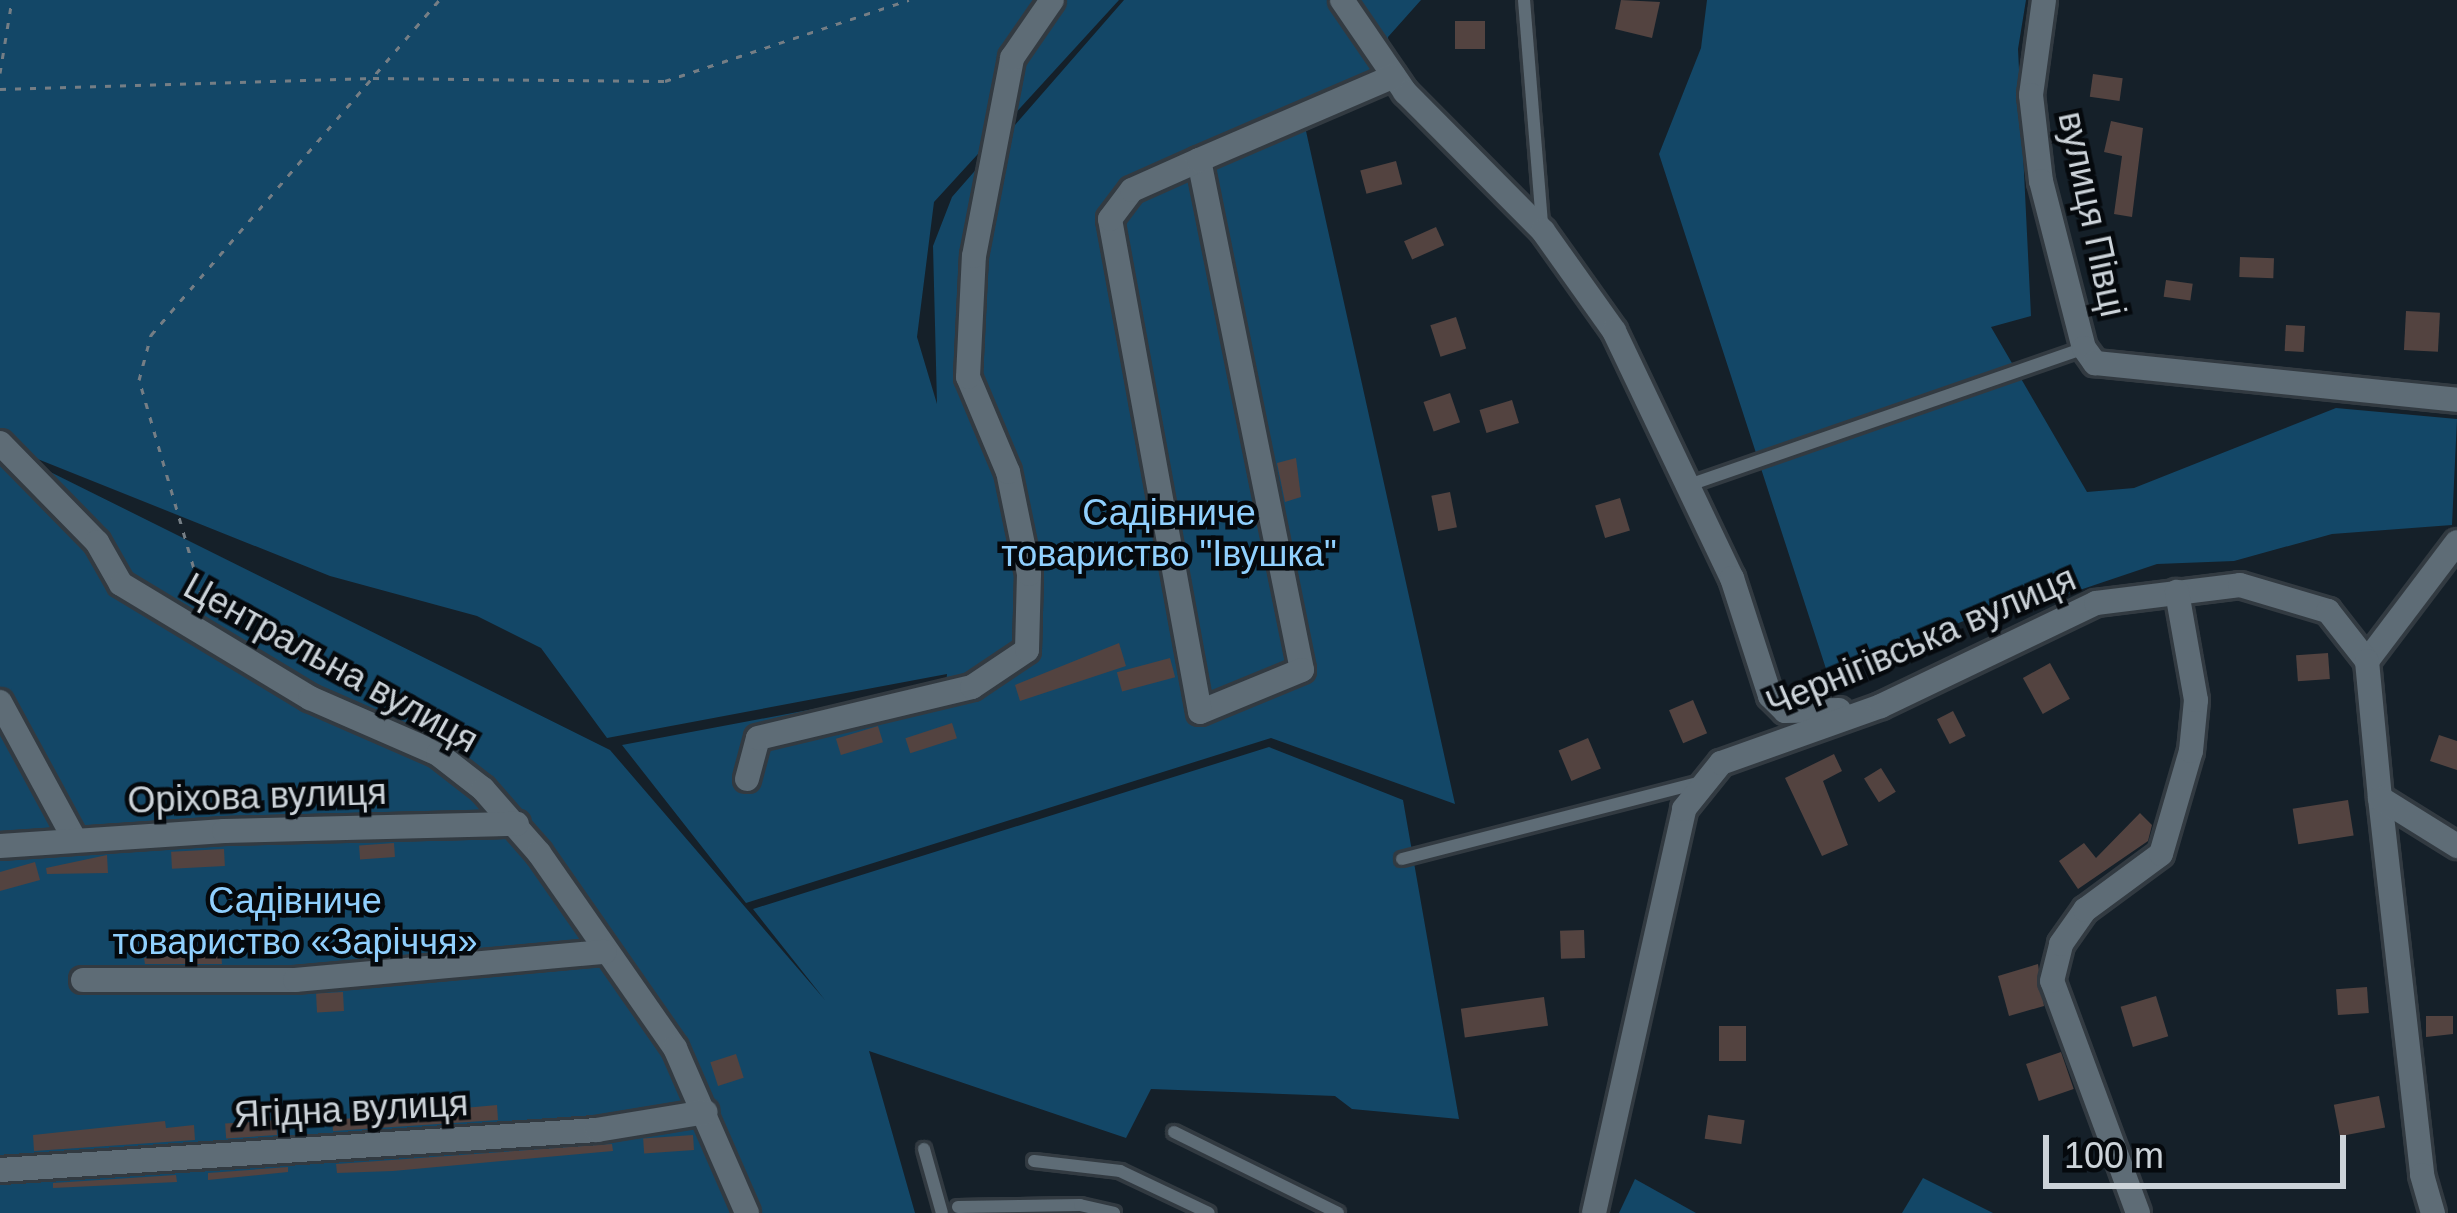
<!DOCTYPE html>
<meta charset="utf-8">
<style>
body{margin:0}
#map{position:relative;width:2457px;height:1213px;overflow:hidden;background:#152029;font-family:Arial,sans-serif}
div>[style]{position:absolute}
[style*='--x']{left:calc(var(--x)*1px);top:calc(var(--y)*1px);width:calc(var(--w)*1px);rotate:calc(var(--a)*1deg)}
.green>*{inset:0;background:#134767}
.building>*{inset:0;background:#534340;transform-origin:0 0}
.path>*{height:3px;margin-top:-1.5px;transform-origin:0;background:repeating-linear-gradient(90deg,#757e85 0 6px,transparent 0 15px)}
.roads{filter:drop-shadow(3px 0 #323a41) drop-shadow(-3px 0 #323a41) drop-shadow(0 3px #323a41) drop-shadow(0 -3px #323a41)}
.service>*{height:12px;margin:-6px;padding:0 6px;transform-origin:6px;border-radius:6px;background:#5e6c76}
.minor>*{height:24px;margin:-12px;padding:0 12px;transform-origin:12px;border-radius:12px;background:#5e6c76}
span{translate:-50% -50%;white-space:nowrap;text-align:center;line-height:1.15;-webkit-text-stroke:9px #05090d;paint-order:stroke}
.street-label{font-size:36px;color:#ccd3d9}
.park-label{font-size:36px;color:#90d0fe}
.scale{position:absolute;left:2043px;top:1135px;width:303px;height:54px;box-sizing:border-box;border:6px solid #ccd3d9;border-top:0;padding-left:15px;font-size:36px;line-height:42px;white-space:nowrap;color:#ccd3d9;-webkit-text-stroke:9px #05090d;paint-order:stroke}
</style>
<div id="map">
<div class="green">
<i style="clip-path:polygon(0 0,1119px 0,934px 202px,917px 337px,937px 404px,933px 246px,952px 197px,1124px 0,1421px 0,1388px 37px,1394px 90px,1306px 131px,1455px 804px,1271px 738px,746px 903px,622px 745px,946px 684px,947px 674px,607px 738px,541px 648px,477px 616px,330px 576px,0 444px)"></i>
<i style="clip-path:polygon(1707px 0,2026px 0,2018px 49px,2031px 316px,1991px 327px,2087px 492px,2134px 488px,2336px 408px,2457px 419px,2452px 525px,2332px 534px,2234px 561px,2157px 564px,2047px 601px,2044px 589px,1828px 675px,1659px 154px,1701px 48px)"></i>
<i style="clip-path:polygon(0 447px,610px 750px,825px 1000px,753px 909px,1269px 747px,1403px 800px,1459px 1119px,1352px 1109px,1335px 1096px,1151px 1089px,1126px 1138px,869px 1051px,915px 1213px,0 1213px)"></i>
<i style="clip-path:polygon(1923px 1178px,1993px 1213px,1902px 1213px)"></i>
<i style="clip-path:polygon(1635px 1179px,1696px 1213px,1619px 1213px)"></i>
</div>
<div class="building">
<i style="clip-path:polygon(1621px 0,1660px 2px,1652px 38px,1615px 29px)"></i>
<i style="left:1455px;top:21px;width:30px;height:28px"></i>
<i style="left:2093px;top:74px;width:30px;height:23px;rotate:8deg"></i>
<i style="clip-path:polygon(2111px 121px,2143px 128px,2132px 217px,2114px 214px,2122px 156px,2104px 152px)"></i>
<i style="left:1396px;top:161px;width:24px;height:37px;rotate:75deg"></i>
<i style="left:1436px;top:227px;width:20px;height:35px;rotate:66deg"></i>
<i style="left:2240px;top:257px;width:34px;height:20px;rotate:2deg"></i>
<i style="left:2166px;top:280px;width:27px;height:17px;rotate:8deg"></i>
<i style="left:2406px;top:311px;width:34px;height:39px;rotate:3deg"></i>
<i style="left:1456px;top:317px;width:33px;height:27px;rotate:72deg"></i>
<i style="left:2286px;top:325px;width:19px;height:26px;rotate:3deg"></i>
<i style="left:1450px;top:393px;width:31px;height:28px;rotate:71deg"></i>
<i style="left:1512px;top:400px;width:24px;height:34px;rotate:73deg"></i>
<i style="clip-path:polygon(1296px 458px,1301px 497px,1285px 502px,1277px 463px)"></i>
<i style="left:1450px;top:492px;width:36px;height:19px;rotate:79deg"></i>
<i style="left:1620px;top:498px;width:34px;height:26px;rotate:73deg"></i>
<i style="clip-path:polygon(1119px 643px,1126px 666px,1020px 701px,1015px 685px)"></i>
<i style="left:2328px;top:653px;width:26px;height:32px;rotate:86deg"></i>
<i style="left:1170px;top:658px;width:20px;height:55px;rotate:75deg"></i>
<i style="left:2050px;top:663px;width:41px;height:31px;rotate:61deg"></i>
<i style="left:1693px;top:700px;width:36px;height:26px;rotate:67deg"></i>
<i style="left:1953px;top:711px;width:28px;height:18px;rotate:63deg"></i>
<i style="left:952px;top:723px;width:16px;height:49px;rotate:72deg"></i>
<i style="left:878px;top:726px;width:17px;height:44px;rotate:73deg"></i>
<i style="clip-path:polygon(2439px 735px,2457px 741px,2457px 770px,2430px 761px)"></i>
<i style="left:1588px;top:738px;width:33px;height:32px;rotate:67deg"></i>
<i style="clip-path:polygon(1834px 754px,1842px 771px,1823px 781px,1848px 845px,1822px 856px,1785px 778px)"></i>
<i style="left:1881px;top:768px;width:28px;height:20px;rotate:58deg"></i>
<i style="left:2348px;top:800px;width:36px;height:56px;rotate:81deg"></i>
<i style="clip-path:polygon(2140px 813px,2152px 825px,2148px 841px,2078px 889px,2059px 861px,2084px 843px,2096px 858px)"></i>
<i style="left:394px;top:843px;width:14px;height:35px;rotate:86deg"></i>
<i style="left:224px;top:849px;width:17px;height:53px;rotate:87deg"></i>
<i style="clip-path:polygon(107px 855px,108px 873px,47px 874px,46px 868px)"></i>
<i style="clip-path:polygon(35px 862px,40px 880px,0 891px,0 872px)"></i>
<i style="left:1584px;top:930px;width:28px;height:24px;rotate:88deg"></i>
<i style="clip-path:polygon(221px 952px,222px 964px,145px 964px,144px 958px)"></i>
<i style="clip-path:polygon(2038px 964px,2044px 1006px,2009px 1016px,1998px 976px)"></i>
<i style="left:2367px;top:987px;width:26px;height:31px;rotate:86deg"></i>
<i style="left:343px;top:992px;width:19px;height:27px;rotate:87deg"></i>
<i style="left:2156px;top:996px;width:42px;height:37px;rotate:73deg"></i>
<i style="left:1544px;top:997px;width:29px;height:84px;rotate:82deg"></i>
<i style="clip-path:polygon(2426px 1016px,2453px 1016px,2453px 1034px,2426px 1037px)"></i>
<i style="left:1719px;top:1026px;width:27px;height:35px"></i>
<i style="left:2061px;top:1052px;width:39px;height:37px;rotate:71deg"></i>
<i style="left:736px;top:1054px;width:25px;height:27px;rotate:72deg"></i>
<i style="left:2379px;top:1096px;width:32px;height:46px;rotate:79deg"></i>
<i style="clip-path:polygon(497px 1105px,498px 1120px,333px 1131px,332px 1120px)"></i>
<i style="left:1708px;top:1115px;width:37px;height:24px;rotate:8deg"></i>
<i style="left:276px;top:1120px;width:15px;height:51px;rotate:86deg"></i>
<i style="clip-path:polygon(165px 1121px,166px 1128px,194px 1125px,195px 1140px,34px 1151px,33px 1135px)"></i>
<i style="left:693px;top:1135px;width:15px;height:50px;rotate:86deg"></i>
<i style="clip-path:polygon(612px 1144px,613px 1151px,393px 1171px,337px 1173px,336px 1164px)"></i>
<i style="clip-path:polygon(288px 1167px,288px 1172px,208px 1180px,208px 1173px)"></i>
<i style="clip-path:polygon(176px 1175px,177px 1182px,53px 1188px,53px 1183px)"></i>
</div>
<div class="path">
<i style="--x:0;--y:73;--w:74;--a:-80.7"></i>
<i style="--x:0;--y:89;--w:373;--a:-1.7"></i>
<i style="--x:373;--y:78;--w:292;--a:0.6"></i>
<i style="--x:665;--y:81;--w:257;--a:-18.4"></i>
<i style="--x:206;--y:610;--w:240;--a:-106.2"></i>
<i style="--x:139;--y:380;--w:47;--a:-75.1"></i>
<i style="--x:151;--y:335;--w:442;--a:-49.3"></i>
</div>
<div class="roads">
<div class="service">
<i style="--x:1524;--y:0;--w:225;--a:85.4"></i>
<i style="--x:1689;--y:485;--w:418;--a:-19.1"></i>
<i style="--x:1402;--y:859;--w:310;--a:-14.4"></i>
<i style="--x:1174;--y:1132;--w:183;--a:26.3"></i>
<i style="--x:924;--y:1149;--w:66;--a:74.3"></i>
<i style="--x:1034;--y:1161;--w:87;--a:6.6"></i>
<i style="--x:1120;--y:1171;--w:98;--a:25.3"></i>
<i style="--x:958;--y:1207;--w:122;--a:-0.9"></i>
<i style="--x:1080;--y:1205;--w:35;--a:13"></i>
</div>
<div class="minor">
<i style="--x:1342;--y:0;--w:112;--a:55.6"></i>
<i style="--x:1405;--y:92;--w:196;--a:45.2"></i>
<i style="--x:1543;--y:231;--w:123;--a:54.6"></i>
<i style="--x:1614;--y:331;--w:274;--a:64.5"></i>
<i style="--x:1732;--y:578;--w:124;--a:72.1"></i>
<i style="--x:1770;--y:696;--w:21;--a:45"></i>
<i style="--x:1785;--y:711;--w:54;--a:-1.1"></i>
<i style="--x:2044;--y:0;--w:96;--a:97.8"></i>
<i style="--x:2031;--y:95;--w:87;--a:83.4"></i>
<i style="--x:2041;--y:181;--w:172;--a:75.6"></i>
<i style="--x:2084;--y:348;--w:19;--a:54"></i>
<i style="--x:2095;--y:363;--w:364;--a:5.8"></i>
<i style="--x:1199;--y:160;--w:520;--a:78.58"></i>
<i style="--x:1302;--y:670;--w:110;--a:157.6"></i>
<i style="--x:1200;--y:712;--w:501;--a:-100.35"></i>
<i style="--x:1110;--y:219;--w:36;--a:-53"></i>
<i style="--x:1132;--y:190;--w:73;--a:-24.1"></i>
<i style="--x:1199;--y:160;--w:212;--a:-23.3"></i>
<i style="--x:0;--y:443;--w:139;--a:45.6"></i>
<i style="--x:97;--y:542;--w:48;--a:60.3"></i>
<i style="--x:121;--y:584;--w:221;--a:31.1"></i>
<i style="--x:310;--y:698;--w:140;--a:23.6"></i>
<i style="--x:438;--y:754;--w:57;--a:37.9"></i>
<i style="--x:483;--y:789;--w:85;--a:48.8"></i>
<i style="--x:539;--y:853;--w:238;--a:55.1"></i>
<i style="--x:675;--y:1048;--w:180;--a:66.4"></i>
<i style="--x:2367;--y:661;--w:149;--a:-52.9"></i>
<i style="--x:0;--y:702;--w:157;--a:61.5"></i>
<i style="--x:747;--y:779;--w:42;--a:-75"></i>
<i style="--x:758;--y:738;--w:220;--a:-13.4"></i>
<i style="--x:972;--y:687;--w:66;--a:-33.9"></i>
<i style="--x:1027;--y:650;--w:76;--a:-88.5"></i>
<i style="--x:1029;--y:574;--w:104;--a:-101.6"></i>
<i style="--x:1008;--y:472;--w:103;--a:-112.8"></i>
<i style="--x:968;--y:377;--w:121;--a:-87.2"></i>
<i style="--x:974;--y:256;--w:202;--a:-79.1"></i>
<i style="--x:1012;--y:58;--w:70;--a:-55.4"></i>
<i style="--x:2380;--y:798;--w:379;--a:83.6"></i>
<i style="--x:2422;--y:1175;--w:40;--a:74"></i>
<i style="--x:0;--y:846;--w:225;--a:-3.8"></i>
<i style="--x:224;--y:831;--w:293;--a:-1.4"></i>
<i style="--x:83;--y:980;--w:212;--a:0"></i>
<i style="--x:295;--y:980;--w:311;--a:-5.2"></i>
<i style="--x:0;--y:1170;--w:598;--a:-3.83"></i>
<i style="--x:597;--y:1130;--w:110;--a:-9.4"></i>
<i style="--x:1594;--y:1213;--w:414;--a:-77.4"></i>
<i style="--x:1684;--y:809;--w:59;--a:-51.2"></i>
<i style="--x:1721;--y:763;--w:170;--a:-19.6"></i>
<i style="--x:1881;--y:706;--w:238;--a:-25.6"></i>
<i style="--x:2096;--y:603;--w:145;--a:-7.1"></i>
<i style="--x:2240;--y:585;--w:92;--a:16.5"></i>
<i style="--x:2328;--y:611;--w:63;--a:52"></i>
<i style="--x:2367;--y:661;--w:138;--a:84.6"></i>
<i style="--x:2380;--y:798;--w:91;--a:31.9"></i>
<i style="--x:2138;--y:1213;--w:247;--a:-110.3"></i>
<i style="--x:2052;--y:981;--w:38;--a:-76"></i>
<i style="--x:2061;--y:944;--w:42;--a:-54.8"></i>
<i style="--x:2085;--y:910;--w:94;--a:-36.4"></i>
<i style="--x:2161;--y:854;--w:107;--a:-73.8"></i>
<i style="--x:2191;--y:751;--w:51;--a:-84.4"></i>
<i style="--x:2196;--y:700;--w:110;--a:-100"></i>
</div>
</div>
<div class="street-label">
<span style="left:2092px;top:214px;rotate:78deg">вулиця Півці</span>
<span style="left:1921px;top:641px;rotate:-23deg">Чернігівська вулиця</span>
<span style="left:331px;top:663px;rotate:29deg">Центральна вулиця</span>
<span style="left:257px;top:796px;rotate:-2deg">Оріхова вулиця</span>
<span style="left:351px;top:1109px;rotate:-3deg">Ягідна вулиця</span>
</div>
<div class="park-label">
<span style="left:1169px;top:533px">Садівниче<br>товариство "Івушка"</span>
<span style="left:295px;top:921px">Садівниче<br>товариство «Заріччя»</span>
</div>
<div class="scale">100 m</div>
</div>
